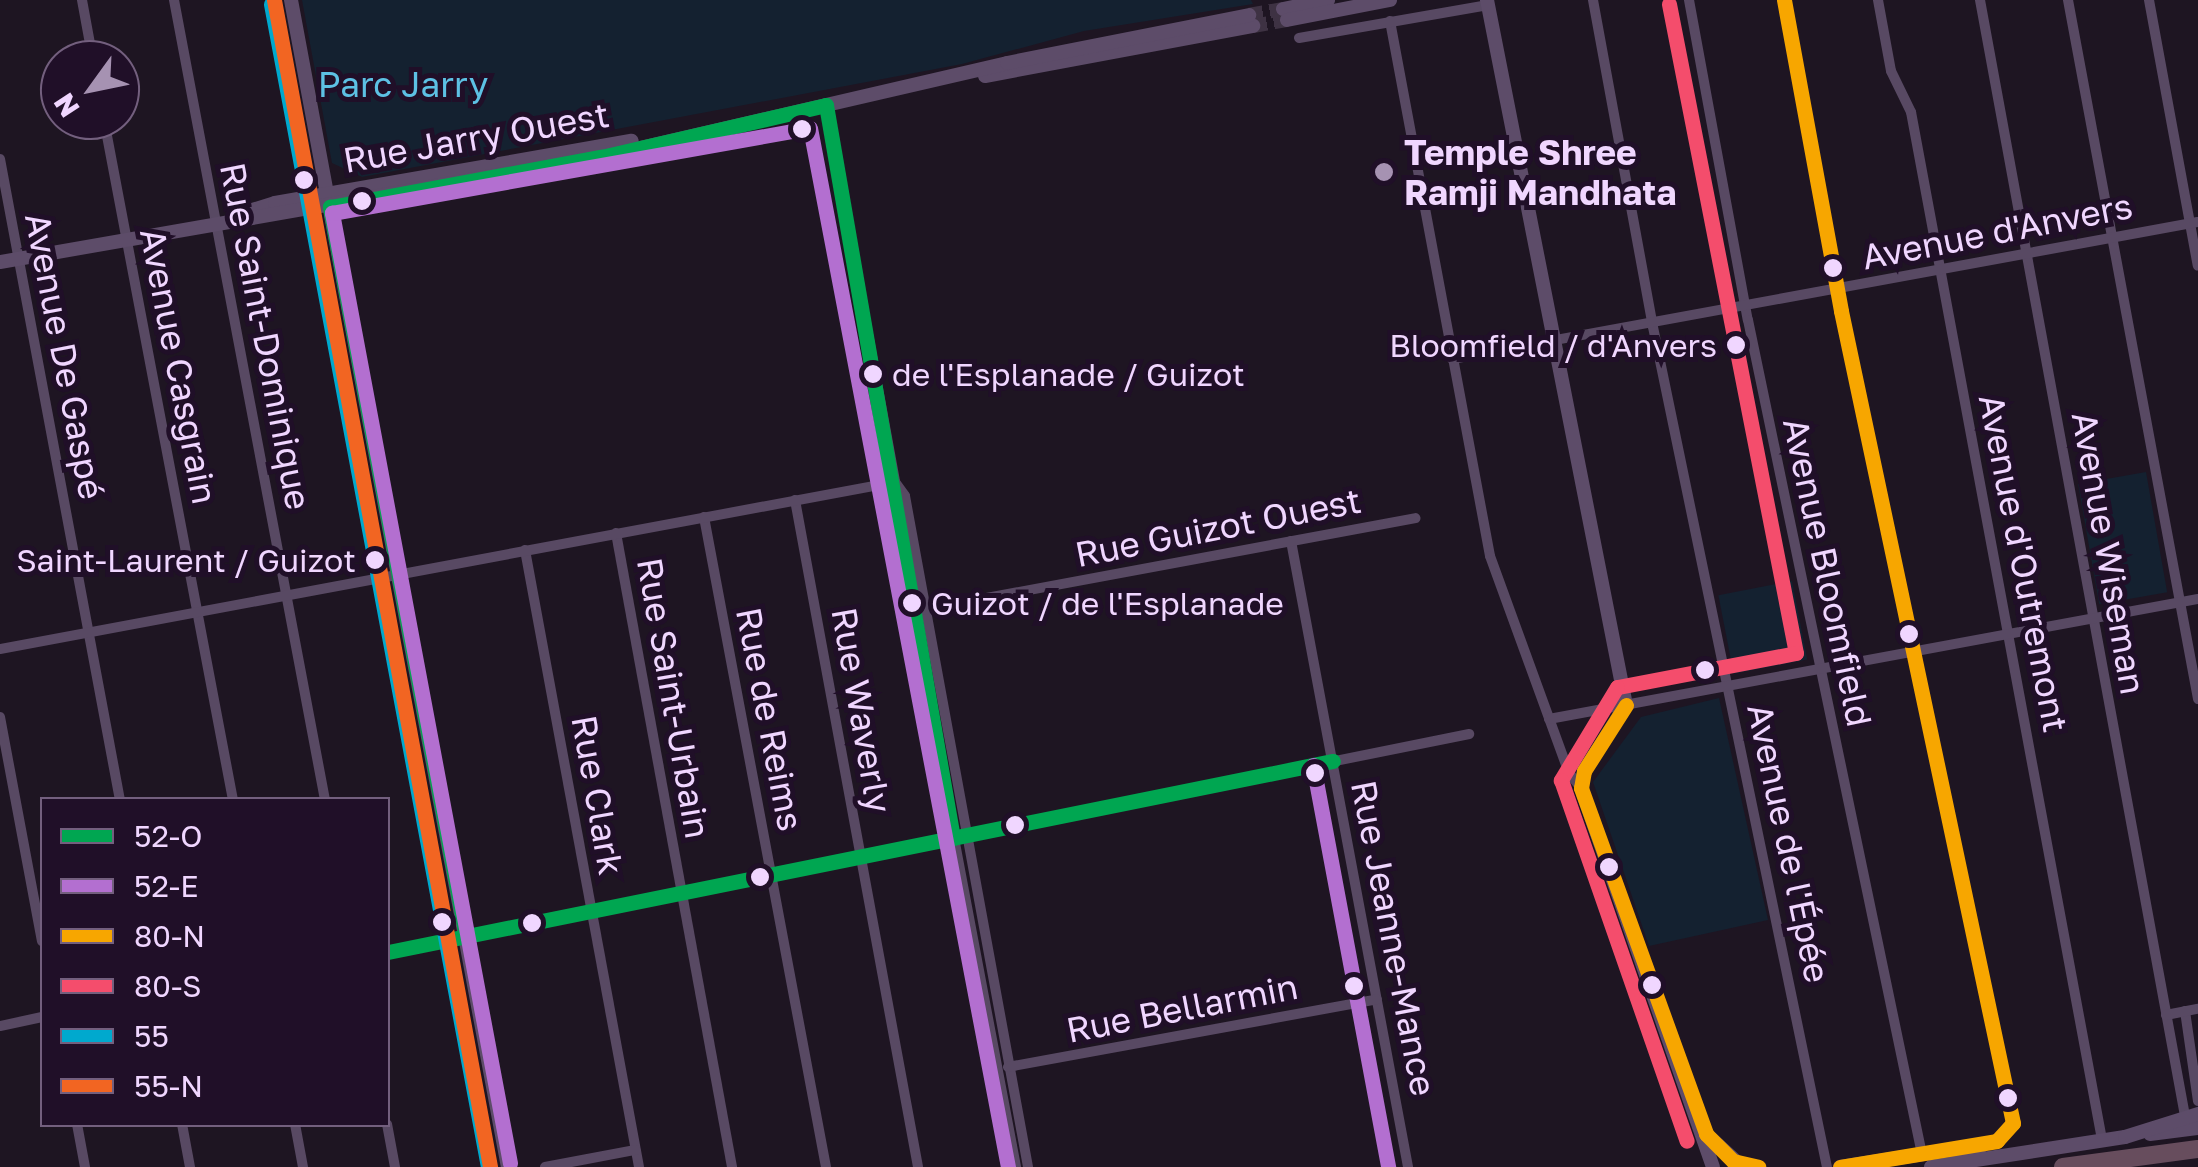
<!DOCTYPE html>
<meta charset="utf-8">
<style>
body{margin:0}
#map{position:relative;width:2198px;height:1167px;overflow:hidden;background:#1e1522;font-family:"Golos Text",sans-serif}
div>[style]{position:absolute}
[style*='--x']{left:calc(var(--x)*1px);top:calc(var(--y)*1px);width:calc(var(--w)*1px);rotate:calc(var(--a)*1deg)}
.green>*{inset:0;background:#142130;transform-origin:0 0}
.secondary-tunnel>*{height:14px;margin-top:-7px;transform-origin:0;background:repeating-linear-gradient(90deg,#3e3243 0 14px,transparent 0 21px)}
.street>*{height:10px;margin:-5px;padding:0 5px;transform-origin:5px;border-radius:5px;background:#584963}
.secondary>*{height:14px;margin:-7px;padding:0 7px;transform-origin:7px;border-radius:7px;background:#5d4c69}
.highway>*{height:18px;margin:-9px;padding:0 9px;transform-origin:9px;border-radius:9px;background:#674d5d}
.bus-1>*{height:15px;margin:-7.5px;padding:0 7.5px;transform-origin:7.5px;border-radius:7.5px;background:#00a651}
.bus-2>*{height:15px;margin:-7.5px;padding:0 7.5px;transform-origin:7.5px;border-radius:7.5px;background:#b36fd0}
.bus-3>*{height:15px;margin:-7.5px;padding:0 7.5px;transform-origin:7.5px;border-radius:7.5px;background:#f7a600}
.bus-4>*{height:15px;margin:-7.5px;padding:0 7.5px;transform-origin:7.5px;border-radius:7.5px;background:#f44d6c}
.bus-5>*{height:15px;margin:-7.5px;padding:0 7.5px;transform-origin:7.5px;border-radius:7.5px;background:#00a9ce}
.bus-6>*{height:15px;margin:-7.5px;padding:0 7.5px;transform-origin:7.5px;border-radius:7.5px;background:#f26522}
.dots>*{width:28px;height:28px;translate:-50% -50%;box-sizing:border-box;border:5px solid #200f28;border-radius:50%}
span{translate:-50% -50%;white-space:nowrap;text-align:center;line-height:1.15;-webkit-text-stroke:10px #200f28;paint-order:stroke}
.bus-label{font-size:32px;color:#f0d6ff}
.right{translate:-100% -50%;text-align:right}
.left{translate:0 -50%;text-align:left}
.park-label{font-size:35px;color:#5dc1e4}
.street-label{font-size:35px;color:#f0d6ff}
.poi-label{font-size:35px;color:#f0d6ff;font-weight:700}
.legend{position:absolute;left:40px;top:797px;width:350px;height:330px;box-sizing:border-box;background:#200f28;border:2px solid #735f7e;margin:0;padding:12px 18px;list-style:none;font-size:30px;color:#f0d6ff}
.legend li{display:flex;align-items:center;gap:20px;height:50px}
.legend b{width:50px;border:2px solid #735f7e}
.north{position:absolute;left:40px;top:40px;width:100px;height:100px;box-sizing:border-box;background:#200f28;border:2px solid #735f7e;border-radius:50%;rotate:237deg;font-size:28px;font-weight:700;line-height:40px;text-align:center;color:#f0d6ff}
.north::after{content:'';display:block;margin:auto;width:35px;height:45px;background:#a692b2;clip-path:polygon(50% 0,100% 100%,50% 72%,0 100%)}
</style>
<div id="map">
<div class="green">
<i style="clip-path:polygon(302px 0,1251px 0,1253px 4px,1084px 31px,962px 64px,362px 177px,332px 163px)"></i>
<i style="left:2146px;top:472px;width:122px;height:69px;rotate:80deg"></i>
<i style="left:1792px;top:581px;width:80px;height:75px;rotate:79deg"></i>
<i style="clip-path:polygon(1719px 698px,1768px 920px,1649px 946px,1593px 782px,1641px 717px)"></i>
</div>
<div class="secondary-tunnel">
<i style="--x:1249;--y:15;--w:35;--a:-10"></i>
<i style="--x:1253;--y:26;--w:35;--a:-10"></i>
</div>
<div class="street">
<i style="--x:82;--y:0;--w:61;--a:79.6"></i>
<i style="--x:174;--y:0;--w:814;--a:79.31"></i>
<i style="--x:1593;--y:0;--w:332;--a:79.6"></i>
<i style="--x:1653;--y:327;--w:858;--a:78.3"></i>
<i style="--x:1689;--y:0;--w:325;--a:79.6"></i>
<i style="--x:1748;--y:320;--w:852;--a:78.22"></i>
<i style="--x:1784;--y:0;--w:316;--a:79.6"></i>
<i style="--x:1841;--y:311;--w:830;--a:78.04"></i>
<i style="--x:2013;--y:1123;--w:19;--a:125"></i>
<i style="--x:2002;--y:1139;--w:47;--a:168.9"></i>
<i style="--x:1878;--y:0;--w:72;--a:79.6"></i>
<i style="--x:1891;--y:71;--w:46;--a:64"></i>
<i style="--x:1911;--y:112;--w:1046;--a:79.47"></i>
<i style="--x:1980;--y:0;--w:1135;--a:79.59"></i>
<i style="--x:2068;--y:0;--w:711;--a:79.46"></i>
<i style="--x:2149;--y:0;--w:270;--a:79.6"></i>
<i style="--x:1390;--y:21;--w:544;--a:79.41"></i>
<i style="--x:1490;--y:556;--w:231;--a:70"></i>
<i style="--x:1569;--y:773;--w:19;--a:51"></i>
<i style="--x:1299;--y:38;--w:192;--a:-9.9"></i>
<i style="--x:826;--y:105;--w:383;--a:79.6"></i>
<i style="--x:895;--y:482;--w:17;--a:54"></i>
<i style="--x:905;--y:496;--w:682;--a:79.61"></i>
<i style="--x:104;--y:120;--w:692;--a:79.26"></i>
<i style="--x:0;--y:159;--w:652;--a:79.4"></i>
<i style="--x:1452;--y:359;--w:758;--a:-10.41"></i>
<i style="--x:895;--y:482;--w:17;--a:107"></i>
<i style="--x:890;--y:498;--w:681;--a:79.33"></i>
<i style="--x:795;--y:500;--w:678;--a:79.55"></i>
<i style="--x:704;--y:517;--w:661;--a:79.37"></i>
<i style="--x:616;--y:533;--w:645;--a:79.63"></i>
<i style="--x:1291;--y:541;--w:637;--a:79.41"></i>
<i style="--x:525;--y:550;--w:627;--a:79.53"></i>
<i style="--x:922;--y:610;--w:502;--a:-10.55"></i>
<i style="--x:0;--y:649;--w:910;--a:-10.57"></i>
<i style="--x:0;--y:717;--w:228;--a:79.4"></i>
<i style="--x:1549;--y:719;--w:660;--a:-10.48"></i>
<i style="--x:388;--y:952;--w:1103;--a:-11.4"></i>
<i style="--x:2185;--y:1011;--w:91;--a:81.8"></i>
<i style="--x:2166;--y:1015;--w:33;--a:-11"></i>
<i style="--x:0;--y:1026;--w:43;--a:-12.1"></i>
<i style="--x:1008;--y:1067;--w:375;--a:-10.4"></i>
<i style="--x:77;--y:1124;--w:44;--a:79.5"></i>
<i style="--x:182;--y:1124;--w:44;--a:79.5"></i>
<i style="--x:295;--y:1124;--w:44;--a:79.5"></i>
<i style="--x:387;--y:1124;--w:44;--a:79.5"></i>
<i style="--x:545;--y:1167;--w:92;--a:-10.7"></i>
</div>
<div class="secondary">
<i style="--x:274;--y:0;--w:1187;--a:79.51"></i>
<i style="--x:291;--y:0;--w:1187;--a:79.47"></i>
<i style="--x:1487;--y:0;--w:719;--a:78.85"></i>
<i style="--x:1626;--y:705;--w:78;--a:122.5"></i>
<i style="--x:1584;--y:771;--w:17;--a:100"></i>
<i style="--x:1581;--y:788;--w:401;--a:70.8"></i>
<i style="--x:1283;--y:9;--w:46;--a:-11.3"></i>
<i style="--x:1287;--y:20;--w:105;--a:-11"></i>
<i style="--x:985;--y:76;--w:273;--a:-10.6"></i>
<i style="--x:236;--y:215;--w:41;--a:-17.1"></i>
<i style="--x:275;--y:203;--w:362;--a:-9.9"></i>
<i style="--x:0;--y:262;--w:610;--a:-9.91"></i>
<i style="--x:601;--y:157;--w:417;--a:-13"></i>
<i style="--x:1007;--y:63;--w:247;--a:-11.2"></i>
<i style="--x:1706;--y:1134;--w:46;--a:42.4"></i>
<i style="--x:2150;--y:1134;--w:48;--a:-7.1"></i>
<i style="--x:1840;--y:1167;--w:111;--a:-8.8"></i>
<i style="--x:1950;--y:1150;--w:30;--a:9"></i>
<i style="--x:1931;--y:1167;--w:196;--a:-8.8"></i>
<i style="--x:2125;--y:1137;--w:77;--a:-17.5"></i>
</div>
<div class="highway">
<i style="--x:2063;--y:1167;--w:136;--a:-7.6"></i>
</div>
<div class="bus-1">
<i style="--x:466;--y:936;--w:742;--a:-100.57"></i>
<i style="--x:330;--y:207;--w:276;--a:-10.5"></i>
<i style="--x:601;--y:157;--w:231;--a:-13"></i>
<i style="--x:826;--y:105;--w:744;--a:80.17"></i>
<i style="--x:388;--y:952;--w:964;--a:-11.43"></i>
</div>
<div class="bus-2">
<i style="--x:1313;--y:765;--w:409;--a:79.4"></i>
<i style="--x:510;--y:1163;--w:967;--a:-100.61"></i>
<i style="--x:332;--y:213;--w:485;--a:-10.1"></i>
<i style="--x:810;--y:128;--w:1058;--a:79.21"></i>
</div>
<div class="bus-3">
<i style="--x:1784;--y:0;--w:316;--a:79.6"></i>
<i style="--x:1841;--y:311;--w:830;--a:78.04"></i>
<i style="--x:2013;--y:1123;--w:24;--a:132"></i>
<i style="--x:1997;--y:1141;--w:159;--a:170.6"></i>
<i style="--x:1626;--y:705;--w:78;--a:122.5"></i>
<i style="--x:1584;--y:771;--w:17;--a:100"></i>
<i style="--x:1581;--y:788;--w:368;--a:70.1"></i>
<i style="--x:1706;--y:1134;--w:38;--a:45"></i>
<i style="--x:1733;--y:1161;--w:26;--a:13"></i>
</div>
<div class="bus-4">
<i style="--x:1669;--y:4;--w:661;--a:78.93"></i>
<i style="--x:1796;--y:653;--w:182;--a:169.2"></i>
<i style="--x:1617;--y:687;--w:109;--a:121.1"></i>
<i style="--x:1561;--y:780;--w:382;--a:70.8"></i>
</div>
<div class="bus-5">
<i style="--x:271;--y:4;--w:1183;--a:79.43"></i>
</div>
<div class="bus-6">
<i style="--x:274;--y:0;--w:1187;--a:79.51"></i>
</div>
<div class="dots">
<i style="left:802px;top:129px;background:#f0d6ff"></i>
<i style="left:1384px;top:172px;background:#a692b2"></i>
<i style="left:304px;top:180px;background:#f0d6ff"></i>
<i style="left:362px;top:201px;background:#f0d6ff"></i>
<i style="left:1833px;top:268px;background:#f0d6ff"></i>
<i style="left:1736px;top:345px;background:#f0d6ff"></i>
<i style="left:873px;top:374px;background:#f0d6ff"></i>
<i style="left:375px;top:560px;background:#f0d6ff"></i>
<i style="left:912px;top:603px;background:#f0d6ff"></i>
<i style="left:1909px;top:634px;background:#f0d6ff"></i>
<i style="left:1705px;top:670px;background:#f0d6ff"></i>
<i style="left:1315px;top:773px;background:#f0d6ff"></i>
<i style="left:1015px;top:825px;background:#f0d6ff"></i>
<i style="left:1609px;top:867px;background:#f0d6ff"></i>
<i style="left:760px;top:877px;background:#f0d6ff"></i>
<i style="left:442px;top:922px;background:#f0d6ff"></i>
<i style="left:532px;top:923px;background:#f0d6ff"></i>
<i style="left:1652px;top:985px;background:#f0d6ff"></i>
<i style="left:1354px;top:986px;background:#f0d6ff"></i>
<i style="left:2008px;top:1098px;background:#f0d6ff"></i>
</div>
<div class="bus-label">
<span class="right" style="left:1717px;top:345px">Bloomfield / d'Anvers</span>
<span class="left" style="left:892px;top:374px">de l'Esplanade / Guizot</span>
<span class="right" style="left:356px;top:560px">Saint-Laurent / Guizot</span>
<span class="left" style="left:931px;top:603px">Guizot / de l'Esplanade</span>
</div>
<div class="park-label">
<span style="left:403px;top:84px">Parc Jarry</span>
</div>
<div class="street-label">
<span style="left:476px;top:137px;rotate:-10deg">Rue Jarry Ouest</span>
<span style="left:1997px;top:231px;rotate:-11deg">Avenue d'Anvers</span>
<span style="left:266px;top:336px;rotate:79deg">Rue Saint-Dominique</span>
<span style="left:65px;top:356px;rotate:79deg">Avenue De Gaspé</span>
<span style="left:179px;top:366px;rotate:79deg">Avenue Casgrain</span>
<span style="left:1218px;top:527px;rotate:-11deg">Rue Guizot Ouest</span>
<span style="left:2109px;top:553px;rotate:80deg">Avenue Wiseman</span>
<span style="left:2024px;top:563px;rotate:79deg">Avenue d'Outremont</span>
<span style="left:1828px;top:572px;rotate:78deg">Avenue Bloomfield</span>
<span style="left:674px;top:698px;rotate:80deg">Rue Saint-Urbain</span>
<span style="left:862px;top:710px;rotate:80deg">Rue Waverly</span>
<span style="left:770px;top:719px;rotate:79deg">Rue de Reims</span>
<span style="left:598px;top:795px;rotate:80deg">Rue Clark</span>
<span style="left:1789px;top:843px;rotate:78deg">Avenue de l'Épée</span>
<span style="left:1394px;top:938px;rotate:79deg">Rue Jeanne-Mance</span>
<span style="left:1182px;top:1008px;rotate:-11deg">Rue Bellarmin</span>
</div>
<div class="poi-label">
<span class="left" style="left:1404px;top:172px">Temple Shree<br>Ramji Mandhata</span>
</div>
<ul class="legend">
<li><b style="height:12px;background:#00a651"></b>52-O</li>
<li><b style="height:12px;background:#b36fd0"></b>52-E</li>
<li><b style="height:12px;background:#f7a600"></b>80-N</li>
<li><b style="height:12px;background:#f44d6c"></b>80-S</li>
<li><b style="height:12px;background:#00a9ce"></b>55</li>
<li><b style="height:12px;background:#f26522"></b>55-N</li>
</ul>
<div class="north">N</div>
</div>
